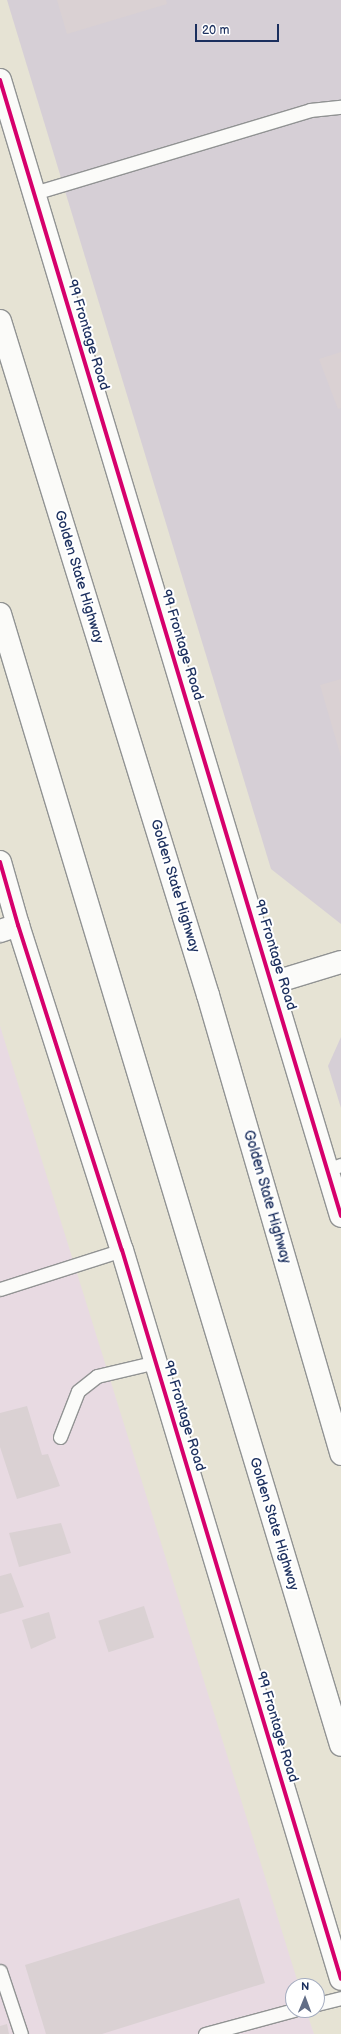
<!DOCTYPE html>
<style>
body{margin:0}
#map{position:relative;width:341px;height:2034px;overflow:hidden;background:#e6e3d4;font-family:"Balsamiq Sans",sans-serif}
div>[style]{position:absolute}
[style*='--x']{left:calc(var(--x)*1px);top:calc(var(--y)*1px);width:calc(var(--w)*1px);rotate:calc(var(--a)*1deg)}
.built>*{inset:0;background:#e8dae2}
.industrial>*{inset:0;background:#d6cfd6}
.building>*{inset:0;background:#dad1d3;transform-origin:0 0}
.roads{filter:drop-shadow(1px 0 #919393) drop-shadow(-1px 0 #919393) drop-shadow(0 1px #919393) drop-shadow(0 -1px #919393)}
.lane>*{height:13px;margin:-6.5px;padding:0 6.5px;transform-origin:6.5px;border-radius:6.5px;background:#fbfbf9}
.street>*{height:22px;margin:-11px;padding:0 11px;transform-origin:11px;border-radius:11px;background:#fbfbf9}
.secondary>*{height:22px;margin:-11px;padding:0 11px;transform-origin:11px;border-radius:11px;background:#fbfbf9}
.highway>*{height:22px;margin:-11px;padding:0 11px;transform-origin:11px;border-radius:11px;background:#fbfbf9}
.cycleway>*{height:4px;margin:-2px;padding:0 2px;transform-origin:2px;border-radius:2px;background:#d6006c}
span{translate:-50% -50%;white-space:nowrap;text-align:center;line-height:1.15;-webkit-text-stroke:4px #fff;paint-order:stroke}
.street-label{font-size:14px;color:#1b2f5e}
.north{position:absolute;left:285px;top:1978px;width:40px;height:40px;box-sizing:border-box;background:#fff;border:1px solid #a4acbf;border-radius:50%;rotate:1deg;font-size:11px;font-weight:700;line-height:16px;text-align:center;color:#1b2f5e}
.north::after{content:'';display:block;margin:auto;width:14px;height:18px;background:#626e87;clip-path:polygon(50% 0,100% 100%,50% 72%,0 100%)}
.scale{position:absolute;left:195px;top:24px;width:84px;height:18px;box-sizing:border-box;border:2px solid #1b2f5e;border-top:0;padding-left:5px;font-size:12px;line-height:14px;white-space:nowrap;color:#1b2f5e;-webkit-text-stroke:3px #fff;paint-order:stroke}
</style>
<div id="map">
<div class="built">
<i style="clip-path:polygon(0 1026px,299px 1986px,293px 1986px,293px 2010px,306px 2010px,314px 2034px,0 2034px)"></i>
</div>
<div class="industrial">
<i style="clip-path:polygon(7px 0,341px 0,341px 924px,271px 869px)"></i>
<i style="clip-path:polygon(341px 1037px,341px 1108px,328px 1066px)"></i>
</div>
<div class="building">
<i style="clip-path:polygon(57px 0,166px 0,167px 4px,67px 34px)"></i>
<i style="clip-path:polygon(341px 352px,341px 408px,338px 409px,319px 359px)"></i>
<i style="clip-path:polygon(341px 679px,341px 757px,320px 685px)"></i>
<i style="clip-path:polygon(27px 1406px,42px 1455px,48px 1454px,60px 1486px,17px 1499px,0 1447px,0 1413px)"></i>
<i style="clip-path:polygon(61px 1523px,71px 1553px,19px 1567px,9px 1533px)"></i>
<i style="clip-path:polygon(11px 1573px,24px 1607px,0 1614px,0 1576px)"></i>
<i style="left:144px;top:1606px;width:33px;height:48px;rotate:72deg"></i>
<i style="clip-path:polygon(49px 1612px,56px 1638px,31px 1649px,22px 1620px)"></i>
<i style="clip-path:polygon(239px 1898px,265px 1983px,102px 2034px,46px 2034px,25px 1965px)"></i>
<i style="clip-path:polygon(7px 2024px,9px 2034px,0 2034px,0 2026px)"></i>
</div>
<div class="roads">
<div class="lane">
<i style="--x:34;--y:193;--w:288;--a:-16.7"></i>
<i style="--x:310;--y:110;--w:31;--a:-6"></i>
<i style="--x:327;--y:1170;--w:15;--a:-20"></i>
<i style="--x:0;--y:1289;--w:128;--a:-17.7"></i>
<i style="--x:60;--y:1437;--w:49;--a:-68.6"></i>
<i style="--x:78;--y:1391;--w:24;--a:-38"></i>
<i style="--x:97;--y:1376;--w:61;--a:-13.3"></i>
<i style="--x:0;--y:1971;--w:66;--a:71.6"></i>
<i style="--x:317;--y:2004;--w:25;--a:-14"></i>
<i style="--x:205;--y:2034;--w:92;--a:-15.1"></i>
</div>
<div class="street">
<i style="--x:0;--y:931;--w:19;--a:-18"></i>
<i style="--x:272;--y:983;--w:72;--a:-16.9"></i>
</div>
<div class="secondary">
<i style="--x:0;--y:80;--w:1186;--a:73.29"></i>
<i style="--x:0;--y:862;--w:66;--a:74.1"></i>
<i style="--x:18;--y:925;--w:341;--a:72.3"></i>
<i style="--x:122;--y:1250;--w:761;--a:73.28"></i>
</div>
<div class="highway">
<i style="--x:0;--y:321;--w:705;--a:72.85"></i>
<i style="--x:208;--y:995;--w:478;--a:73.8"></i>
<i style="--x:0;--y:614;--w:1181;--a:73.22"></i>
</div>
</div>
<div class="cycleway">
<i style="--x:0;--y:80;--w:1186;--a:73.29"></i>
<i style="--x:0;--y:862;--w:66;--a:74.1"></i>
<i style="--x:18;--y:925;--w:341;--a:72.3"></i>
<i style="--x:122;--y:1250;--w:761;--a:73.28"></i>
</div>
<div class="street-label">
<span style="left:88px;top:335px;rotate:73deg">99 Frontage Road</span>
<span style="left:79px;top:577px;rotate:73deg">Golden State Highway</span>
<span style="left:182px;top:645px;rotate:73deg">99 Frontage Road</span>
<span style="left:175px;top:886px;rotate:73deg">Golden State Highway</span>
<span style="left:275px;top:955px;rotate:73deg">99 Frontage Road</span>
<span style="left:267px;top:1197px;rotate:74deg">Golden State Highway</span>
<span style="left:184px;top:1416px;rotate:73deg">99 Frontage Road</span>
<span style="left:274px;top:1524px;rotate:73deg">Golden State Highway</span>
<span style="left:277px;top:1727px;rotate:73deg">99 Frontage Road</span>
</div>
<div class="north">N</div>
<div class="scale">20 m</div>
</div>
